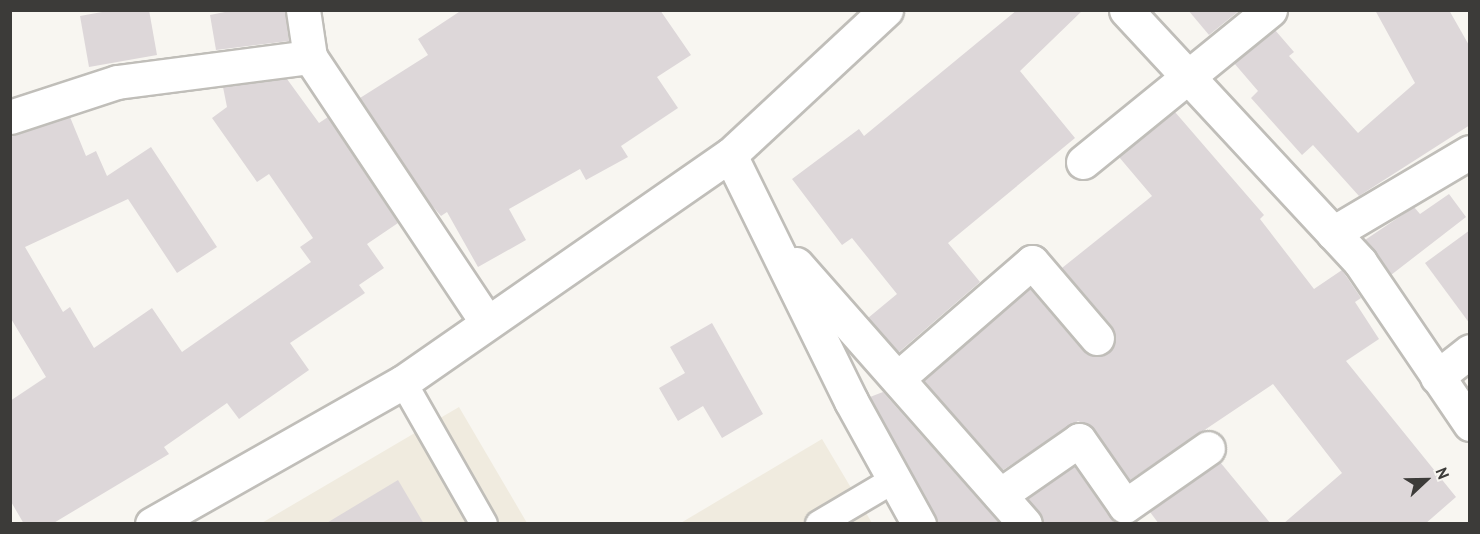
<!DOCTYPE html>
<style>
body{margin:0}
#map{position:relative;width:1480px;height:534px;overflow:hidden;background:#f8f6f1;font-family:"PT Sans",sans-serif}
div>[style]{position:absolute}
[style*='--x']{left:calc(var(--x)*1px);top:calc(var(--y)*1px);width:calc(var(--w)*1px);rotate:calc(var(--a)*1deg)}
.built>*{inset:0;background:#f0ebdf}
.building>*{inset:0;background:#ddd7d9}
.roads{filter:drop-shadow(2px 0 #c0beb9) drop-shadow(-2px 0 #c0beb9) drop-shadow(0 2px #c0beb9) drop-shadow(0 -2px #c0beb9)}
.service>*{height:26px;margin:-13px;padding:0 13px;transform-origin:13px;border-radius:13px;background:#fff}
.minor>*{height:33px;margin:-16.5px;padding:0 16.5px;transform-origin:16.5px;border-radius:16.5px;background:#fff}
.tertiary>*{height:33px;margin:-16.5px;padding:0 16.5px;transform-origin:16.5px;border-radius:16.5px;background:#fff}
span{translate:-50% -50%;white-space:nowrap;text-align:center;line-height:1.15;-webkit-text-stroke:5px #f8f6f1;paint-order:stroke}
.frame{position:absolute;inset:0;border:12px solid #3c3b39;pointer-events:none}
.north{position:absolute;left:1396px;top:450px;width:60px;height:60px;-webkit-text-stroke:4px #f8f6f1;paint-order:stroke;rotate:68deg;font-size:16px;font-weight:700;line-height:24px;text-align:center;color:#3c3b39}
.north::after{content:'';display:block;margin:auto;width:21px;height:27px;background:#3c3b39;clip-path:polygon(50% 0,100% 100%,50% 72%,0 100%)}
</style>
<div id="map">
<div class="built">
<i style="clip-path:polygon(459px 407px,527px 523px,260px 524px)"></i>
<i style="clip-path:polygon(822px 439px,872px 523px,679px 524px)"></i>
</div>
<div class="building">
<i style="clip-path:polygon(113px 10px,149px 10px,157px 55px,89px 67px,80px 16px)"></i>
<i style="clip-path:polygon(235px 10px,285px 10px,289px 41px,216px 50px,210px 15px)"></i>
<i style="clip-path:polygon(462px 10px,660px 10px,691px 55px,657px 77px,678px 108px,621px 146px,628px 157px,586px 180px,580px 169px,509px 209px,526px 240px,478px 267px,447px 212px,441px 216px,429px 202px,360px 98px,428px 55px,418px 39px)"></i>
<i style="clip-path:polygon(1017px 10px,1083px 10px,1020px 71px,1075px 138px,948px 243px,980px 282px,899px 352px,868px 318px,897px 294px,852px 238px,842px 245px,792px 179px,859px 129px,864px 136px)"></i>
<i style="clip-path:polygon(1188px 10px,1240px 10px,1209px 35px)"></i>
<i style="clip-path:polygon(1375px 10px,1449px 10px,1470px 47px,1470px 125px,1359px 196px,1313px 145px,1302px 155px,1251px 98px,1258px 91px,1234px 63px,1275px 30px,1294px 52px,1289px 56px,1358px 133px,1415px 83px)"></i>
<i style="clip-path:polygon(287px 79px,319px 123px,328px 117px,398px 223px,367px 244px,384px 268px,359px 285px,365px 293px,290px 343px,309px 370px,239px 419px,227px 403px,164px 447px,169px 454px,52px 524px,24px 524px,10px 500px,10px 401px,46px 377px,10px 317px,10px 137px,70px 117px,86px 156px,96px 151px,107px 176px,151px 147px,217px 247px,177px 273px,128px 199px,25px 247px,63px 312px,70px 307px,94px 348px,152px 308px,182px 352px,311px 262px,300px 247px,313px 238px,269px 174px,257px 182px,212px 118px,227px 107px,223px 87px)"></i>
<i style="clip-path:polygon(1175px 112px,1264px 215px,1260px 219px,1314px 289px,1342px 270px,1361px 298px,1355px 302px,1379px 339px,1346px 361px,1456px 497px,1425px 524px,1283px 524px,1342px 473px,1273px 384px,1130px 480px,1094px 429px,1078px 421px,1003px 470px,924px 381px,1030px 289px,1083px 351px,1100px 356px,1110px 352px,1115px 344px,1112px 326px,1062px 268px,1152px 196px,1119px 157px)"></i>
<i style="clip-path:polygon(1449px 194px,1466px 217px,1391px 275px,1365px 240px,1414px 207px,1420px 214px)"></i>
<i style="clip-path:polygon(1470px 230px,1470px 324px,1425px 263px)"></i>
<i style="clip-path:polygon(712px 323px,763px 414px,722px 438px,703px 406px,678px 421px,659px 388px,685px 373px,670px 347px)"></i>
<i style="clip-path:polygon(883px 392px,1000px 524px,938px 524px,870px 397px)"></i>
<i style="clip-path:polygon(1220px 462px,1271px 524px,1159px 524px,1150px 512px)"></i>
<i style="clip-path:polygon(1074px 466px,1110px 517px,1119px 524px,1043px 524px,1028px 499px)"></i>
<i style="clip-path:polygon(398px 480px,424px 524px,325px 524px)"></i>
</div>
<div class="roads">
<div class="service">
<i style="--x:403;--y:382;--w:163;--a:60.3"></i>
<i style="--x:819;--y:524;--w:88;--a:-30.6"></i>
</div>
<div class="minor">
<i style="--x:303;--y:10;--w:48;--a:81.5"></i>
<i style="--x:310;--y:57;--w:317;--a:56.3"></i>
<i style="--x:1126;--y:10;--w:344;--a:47.1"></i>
<i style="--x:1360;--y:262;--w:196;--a:55.8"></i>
<i style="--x:10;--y:117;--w:113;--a:-18.1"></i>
<i style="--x:117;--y:82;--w:195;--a:-7.4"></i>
<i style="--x:730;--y:155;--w:274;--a:63.8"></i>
<i style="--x:851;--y:401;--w:141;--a:61.1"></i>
<i style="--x:1083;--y:162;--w:241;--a:-39.1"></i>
<i style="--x:1333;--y:233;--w:159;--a:-30.6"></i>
<i style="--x:796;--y:264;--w:346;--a:48.6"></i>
<i style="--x:1437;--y:377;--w:42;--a:-38.2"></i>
<i style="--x:898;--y:378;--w:177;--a:-40.9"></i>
<i style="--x:1032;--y:262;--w:100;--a:49.5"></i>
<i style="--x:1000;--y:495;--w:96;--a:-34.8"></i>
<i style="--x:1079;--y:440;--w:80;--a:55.1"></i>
<i style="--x:1125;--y:506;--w:101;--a:-34.9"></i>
</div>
<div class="tertiary">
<i style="--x:152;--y:524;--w:288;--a:-29.5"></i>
<i style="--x:403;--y:382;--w:398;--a:-34.8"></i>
<i style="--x:730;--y:155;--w:213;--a:-42.9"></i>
</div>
</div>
<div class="frame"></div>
<div class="north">N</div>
</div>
